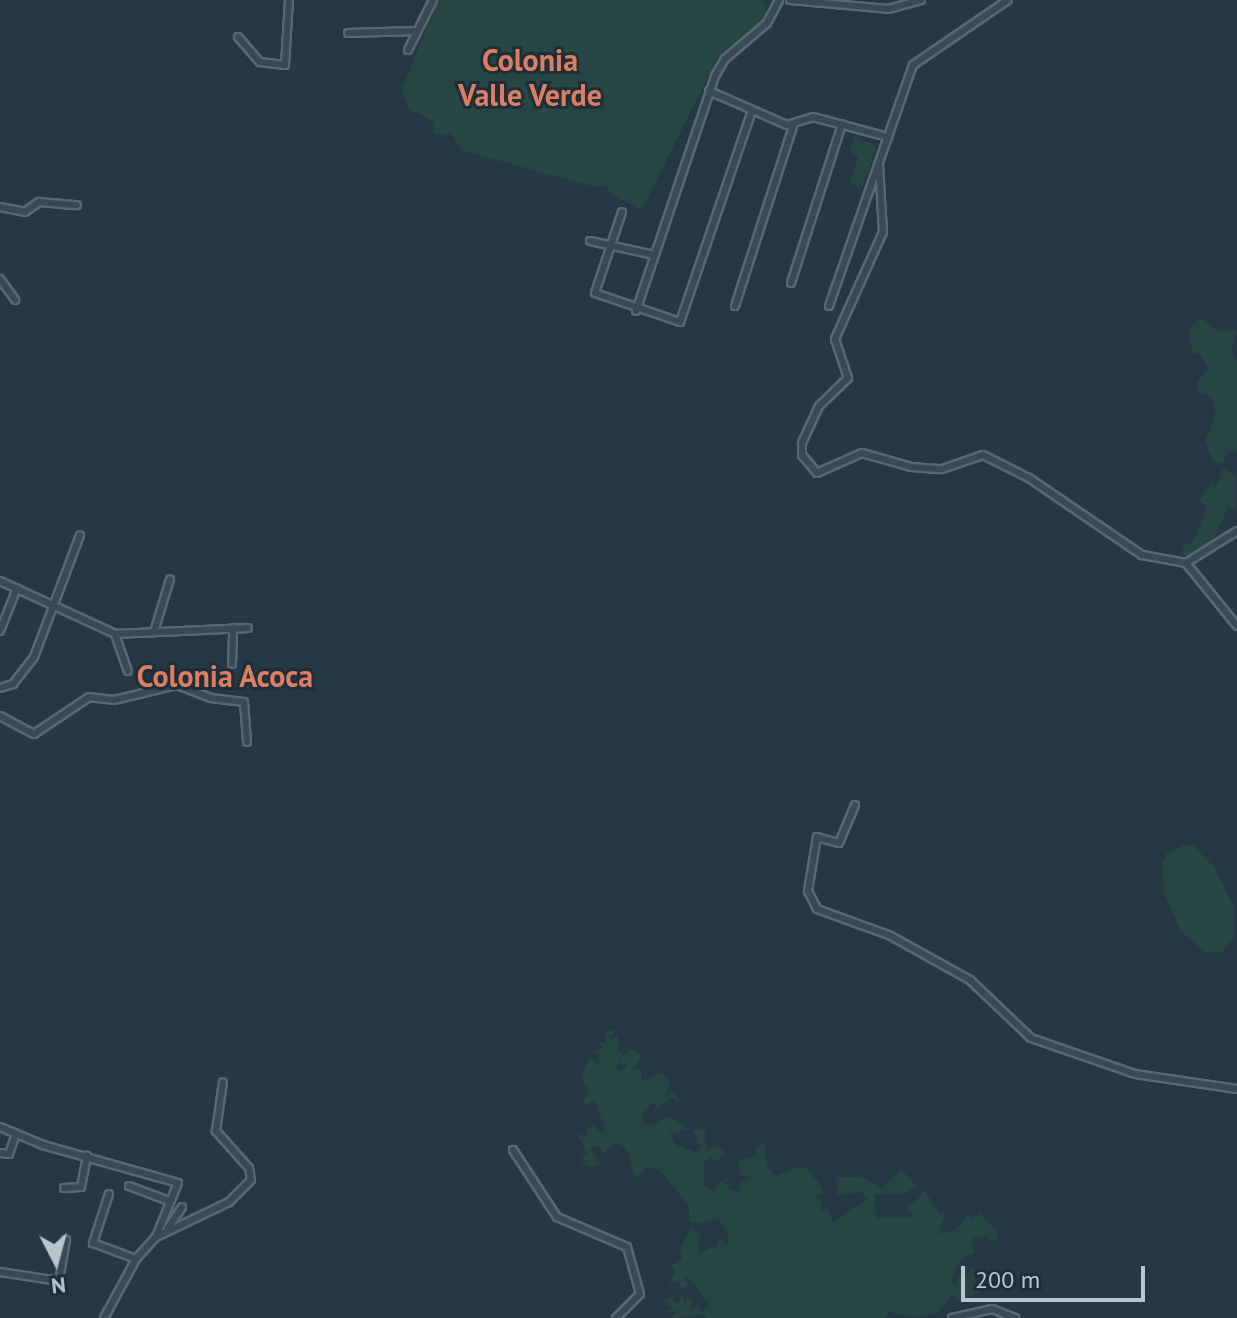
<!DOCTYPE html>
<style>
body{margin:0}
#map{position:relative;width:1237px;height:1318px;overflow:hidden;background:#253944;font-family:"PT Sans",sans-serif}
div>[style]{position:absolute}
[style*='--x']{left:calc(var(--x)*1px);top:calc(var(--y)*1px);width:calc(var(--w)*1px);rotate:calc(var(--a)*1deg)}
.green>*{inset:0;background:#274542}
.roads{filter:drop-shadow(2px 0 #586871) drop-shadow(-2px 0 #586871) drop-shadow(0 2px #586871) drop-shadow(0 -2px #586871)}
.minor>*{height:6px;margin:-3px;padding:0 3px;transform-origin:3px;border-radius:3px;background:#3a4a54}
span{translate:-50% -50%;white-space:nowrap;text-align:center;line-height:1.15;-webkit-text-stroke:6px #1e2f39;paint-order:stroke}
.neighbourhood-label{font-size:30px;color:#dd7e63;font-weight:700}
.north{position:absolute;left:16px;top:1222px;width:80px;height:80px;-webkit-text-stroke:6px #1e2f39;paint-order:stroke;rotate:174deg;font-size:22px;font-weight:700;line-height:32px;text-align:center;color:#b7c5cd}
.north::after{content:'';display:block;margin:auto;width:28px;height:36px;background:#b7c5cd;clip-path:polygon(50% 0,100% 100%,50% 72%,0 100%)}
.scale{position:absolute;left:961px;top:1266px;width:184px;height:36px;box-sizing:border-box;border:4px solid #b7c5cd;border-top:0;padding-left:10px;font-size:24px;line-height:28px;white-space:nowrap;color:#b7c5cd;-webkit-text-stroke:6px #1e2f39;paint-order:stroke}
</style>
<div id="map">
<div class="green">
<i style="clip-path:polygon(438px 0,758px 0,764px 2px,768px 14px,717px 58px,642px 210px,608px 192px,609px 186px,595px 187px,461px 150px,452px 134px,434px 134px,434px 121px,409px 109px,401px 90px)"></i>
<i style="clip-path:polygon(854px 136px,877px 146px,862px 188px,849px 183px,859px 156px,849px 152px)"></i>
<i style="clip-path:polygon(1200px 318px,1218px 332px,1237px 331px,1231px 348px,1237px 361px,1237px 451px,1229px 452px,1222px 463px,1214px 462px,1205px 441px,1216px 414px,1211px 396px,1198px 392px,1197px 383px,1208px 368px,1198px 352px,1193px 355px,1188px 330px)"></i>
<i style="clip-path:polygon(1223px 468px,1236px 476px,1236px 507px,1228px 507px,1212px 542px,1194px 557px,1181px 555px,1183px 546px,1193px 542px,1207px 508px,1199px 500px,1213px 481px,1214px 487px,1218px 484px)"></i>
<i style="clip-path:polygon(1185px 845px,1194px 846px,1214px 867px,1233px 906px,1235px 936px,1221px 953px,1204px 951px,1181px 931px,1164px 893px,1162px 863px,1167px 853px)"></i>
<i style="clip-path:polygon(616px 1030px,610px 1039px,618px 1036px,619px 1052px,624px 1051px,616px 1069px,620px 1071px,625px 1068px,628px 1062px,619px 1066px,623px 1056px,632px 1049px,642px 1056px,634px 1068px,641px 1070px,641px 1081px,661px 1073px,671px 1082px,666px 1096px,673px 1092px,681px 1104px,672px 1098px,655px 1110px,656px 1104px,651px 1104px,643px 1114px,644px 1124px,655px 1125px,668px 1116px,676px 1120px,689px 1129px,670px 1133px,675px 1145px,696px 1152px,702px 1145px,694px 1143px,698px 1140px,692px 1131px,705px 1129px,706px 1150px,718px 1146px,725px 1153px,717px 1162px,709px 1156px,704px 1163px,704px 1185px,714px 1191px,720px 1181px,731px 1179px,725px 1182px,731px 1190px,740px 1191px,739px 1184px,752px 1177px,741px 1176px,737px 1161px,757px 1156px,755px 1149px,764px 1142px,767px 1167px,776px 1176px,801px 1166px,813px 1173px,813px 1182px,817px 1179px,823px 1192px,815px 1198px,821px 1200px,821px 1211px,828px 1207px,833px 1223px,869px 1198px,860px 1192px,837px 1195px,836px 1177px,861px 1177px,883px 1188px,901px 1169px,917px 1186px,901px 1194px,875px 1194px,876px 1218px,914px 1217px,905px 1207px,916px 1202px,924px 1189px,939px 1213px,946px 1212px,938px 1234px,957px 1229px,968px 1213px,972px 1220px,980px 1213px,999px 1234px,995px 1242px,984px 1235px,970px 1238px,975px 1252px,961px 1260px,950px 1281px,958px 1287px,958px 1276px,962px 1279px,974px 1266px,976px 1286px,983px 1282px,986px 1290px,959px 1302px,953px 1295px,938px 1312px,916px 1317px,889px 1312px,885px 1318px,706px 1318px,704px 1314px,671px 1318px,678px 1310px,663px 1313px,673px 1308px,663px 1301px,676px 1295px,672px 1301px,679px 1304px,682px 1291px,686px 1309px,686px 1300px,693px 1297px,691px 1311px,698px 1305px,702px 1313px,709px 1304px,688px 1277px,683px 1278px,689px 1284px,683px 1290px,678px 1280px,669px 1285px,676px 1270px,671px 1266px,682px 1259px,680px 1248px,691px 1228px,700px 1232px,698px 1253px,717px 1246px,719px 1239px,728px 1245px,728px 1232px,717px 1218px,696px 1224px,689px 1221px,689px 1206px,661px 1171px,647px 1166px,638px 1178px,634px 1174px,626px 1147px,615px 1143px,603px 1153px,598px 1146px,590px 1148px,601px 1165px,583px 1166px,589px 1160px,582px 1163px,582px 1158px,588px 1155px,577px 1133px,588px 1138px,586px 1129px,593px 1125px,601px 1134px,606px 1131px,594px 1100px,582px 1106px,589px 1089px,581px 1079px,589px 1057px,600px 1064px,598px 1053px,592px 1052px,602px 1049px,598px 1041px,606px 1043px,606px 1031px)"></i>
</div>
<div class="roads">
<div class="minor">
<i style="--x:790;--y:0;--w:98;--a:5.2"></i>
<i style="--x:888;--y:9;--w:34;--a:-15"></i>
<i style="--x:348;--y:33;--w:69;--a:-1.7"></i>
<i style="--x:238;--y:37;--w:33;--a:49"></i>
<i style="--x:260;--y:62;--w:25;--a:7"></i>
<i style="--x:285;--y:65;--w:65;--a:-86.5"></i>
<i style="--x:408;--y:50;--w:56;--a:-63.4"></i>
<i style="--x:709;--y:91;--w:85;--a:23.6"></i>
<i style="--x:787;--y:125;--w:27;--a:-17"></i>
<i style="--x:813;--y:117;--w:78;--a:14.9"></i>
<i style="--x:879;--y:165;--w:67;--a:86.6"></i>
<i style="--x:883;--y:232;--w:117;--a:114.2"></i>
<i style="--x:835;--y:339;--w:41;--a:71.6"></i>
<i style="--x:848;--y:378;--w:40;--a:136"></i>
<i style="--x:819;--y:406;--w:41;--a:114.7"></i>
<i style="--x:802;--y:443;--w:12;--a:90"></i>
<i style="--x:802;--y:455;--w:23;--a:50"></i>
<i style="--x:817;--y:473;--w:49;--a:-24"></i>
<i style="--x:862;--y:453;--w:51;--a:15.9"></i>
<i style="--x:911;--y:467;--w:31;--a:4"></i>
<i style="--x:942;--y:469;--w:43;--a:-18.9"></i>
<i style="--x:983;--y:455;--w:51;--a:26.6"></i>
<i style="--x:1029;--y:478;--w:137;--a:34.3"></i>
<i style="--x:1142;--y:555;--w:45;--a:10.3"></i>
<i style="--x:1186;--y:563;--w:81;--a:51"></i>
<i style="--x:0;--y:207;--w:25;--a:11"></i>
<i style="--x:25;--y:212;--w:17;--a:-36"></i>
<i style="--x:39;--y:202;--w:38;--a:5"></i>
<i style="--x:622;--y:212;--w:85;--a:108.4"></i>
<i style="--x:595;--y:293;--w:90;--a:18.8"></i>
<i style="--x:680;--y:322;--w:224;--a:-71.2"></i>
<i style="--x:590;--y:241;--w:66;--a:12.2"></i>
<i style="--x:0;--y:279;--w:26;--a:54"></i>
<i style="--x:791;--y:283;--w:167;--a:-72.2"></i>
<i style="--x:735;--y:306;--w:189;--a:-72.1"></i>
<i style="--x:829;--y:306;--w:255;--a:-70.8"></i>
<i style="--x:913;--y:65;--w:115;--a:-34.4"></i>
<i style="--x:636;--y:311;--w:248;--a:-71.4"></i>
<i style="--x:715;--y:76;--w:20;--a:-60"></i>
<i style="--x:725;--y:59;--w:55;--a:-40.6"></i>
<i style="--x:767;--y:23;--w:26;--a:-62"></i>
<i style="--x:1186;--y:563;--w:60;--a:-32.1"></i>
<i style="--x:0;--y:581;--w:127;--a:24.7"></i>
<i style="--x:115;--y:634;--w:133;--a:-2.6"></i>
<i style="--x:0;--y:631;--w:46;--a:-68.4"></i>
<i style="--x:154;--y:632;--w:55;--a:-73.2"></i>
<i style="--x:115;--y:634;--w:39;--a:71"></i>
<i style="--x:232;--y:664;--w:36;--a:-88"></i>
<i style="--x:0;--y:688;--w:14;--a:-17"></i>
<i style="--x:13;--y:684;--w:34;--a:-52"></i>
<i style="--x:34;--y:657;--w:130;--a:-69.3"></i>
<i style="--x:0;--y:716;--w:38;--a:28"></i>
<i style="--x:34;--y:734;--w:66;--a:-33.9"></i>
<i style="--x:89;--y:697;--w:25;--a:7"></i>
<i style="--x:114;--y:700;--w:65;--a:-13.4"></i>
<i style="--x:177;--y:685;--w:36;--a:21"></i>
<i style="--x:211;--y:698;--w:33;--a:7"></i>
<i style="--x:244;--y:702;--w:40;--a:85.7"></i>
<i style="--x:855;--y:805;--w:41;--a:112.8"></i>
<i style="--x:839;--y:843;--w:23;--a:-165"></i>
<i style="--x:817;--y:837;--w:55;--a:99.5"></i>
<i style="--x:808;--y:891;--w:20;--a:63"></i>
<i style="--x:817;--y:909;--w:77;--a:19.9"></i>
<i style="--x:889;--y:935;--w:93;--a:29.1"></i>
<i style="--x:970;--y:980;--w:84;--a:43.6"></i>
<i style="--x:1031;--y:1038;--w:110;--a:19.1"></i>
<i style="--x:1135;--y:1074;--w:103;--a:8.4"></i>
<i style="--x:0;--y:1127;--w:47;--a:22.7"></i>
<i style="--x:43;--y:1145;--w:140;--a:15.7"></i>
<i style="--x:178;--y:1183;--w:58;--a:112.2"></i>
<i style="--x:513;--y:1150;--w:80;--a:56.7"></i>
<i style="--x:557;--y:1217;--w:76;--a:23.2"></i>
<i style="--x:627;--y:1247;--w:49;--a:74.5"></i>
<i style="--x:640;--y:1294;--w:34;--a:135"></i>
<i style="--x:0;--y:1153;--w:9;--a:6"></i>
<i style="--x:9;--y:1154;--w:21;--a:-71"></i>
<i style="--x:129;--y:1186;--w:43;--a:20.6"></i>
<i style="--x:64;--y:1188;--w:17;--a:-3"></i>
<i style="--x:81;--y:1187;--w:32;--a:-79"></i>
<i style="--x:109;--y:1194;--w:52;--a:108.1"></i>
<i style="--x:93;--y:1243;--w:46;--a:20.4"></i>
<i style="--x:168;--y:1228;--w:25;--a:-56"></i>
<i style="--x:0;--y:1272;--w:60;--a:8.7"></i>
<i style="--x:59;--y:1281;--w:42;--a:-80.3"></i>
<i style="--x:104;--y:1318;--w:67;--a:-61.5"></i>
<i style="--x:136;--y:1259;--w:30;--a:-48"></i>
<i style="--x:156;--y:1237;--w:81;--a:-25.6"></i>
<i style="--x:229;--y:1202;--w:31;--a:-45"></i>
<i style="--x:251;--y:1180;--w:12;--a:-99"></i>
<i style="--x:249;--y:1168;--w:50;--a:-131.7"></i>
<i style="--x:216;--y:1131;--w:49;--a:-81.9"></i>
<i style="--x:952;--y:1318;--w:41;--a:-12.7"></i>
<i style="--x:992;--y:1309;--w:25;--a:21"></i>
</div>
</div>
<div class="neighbourhood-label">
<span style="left:530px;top:77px">Colonia<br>Valle Verde</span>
<span style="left:225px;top:676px">Colonia Acoca</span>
</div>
<div class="north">N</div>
<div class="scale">200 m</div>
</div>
